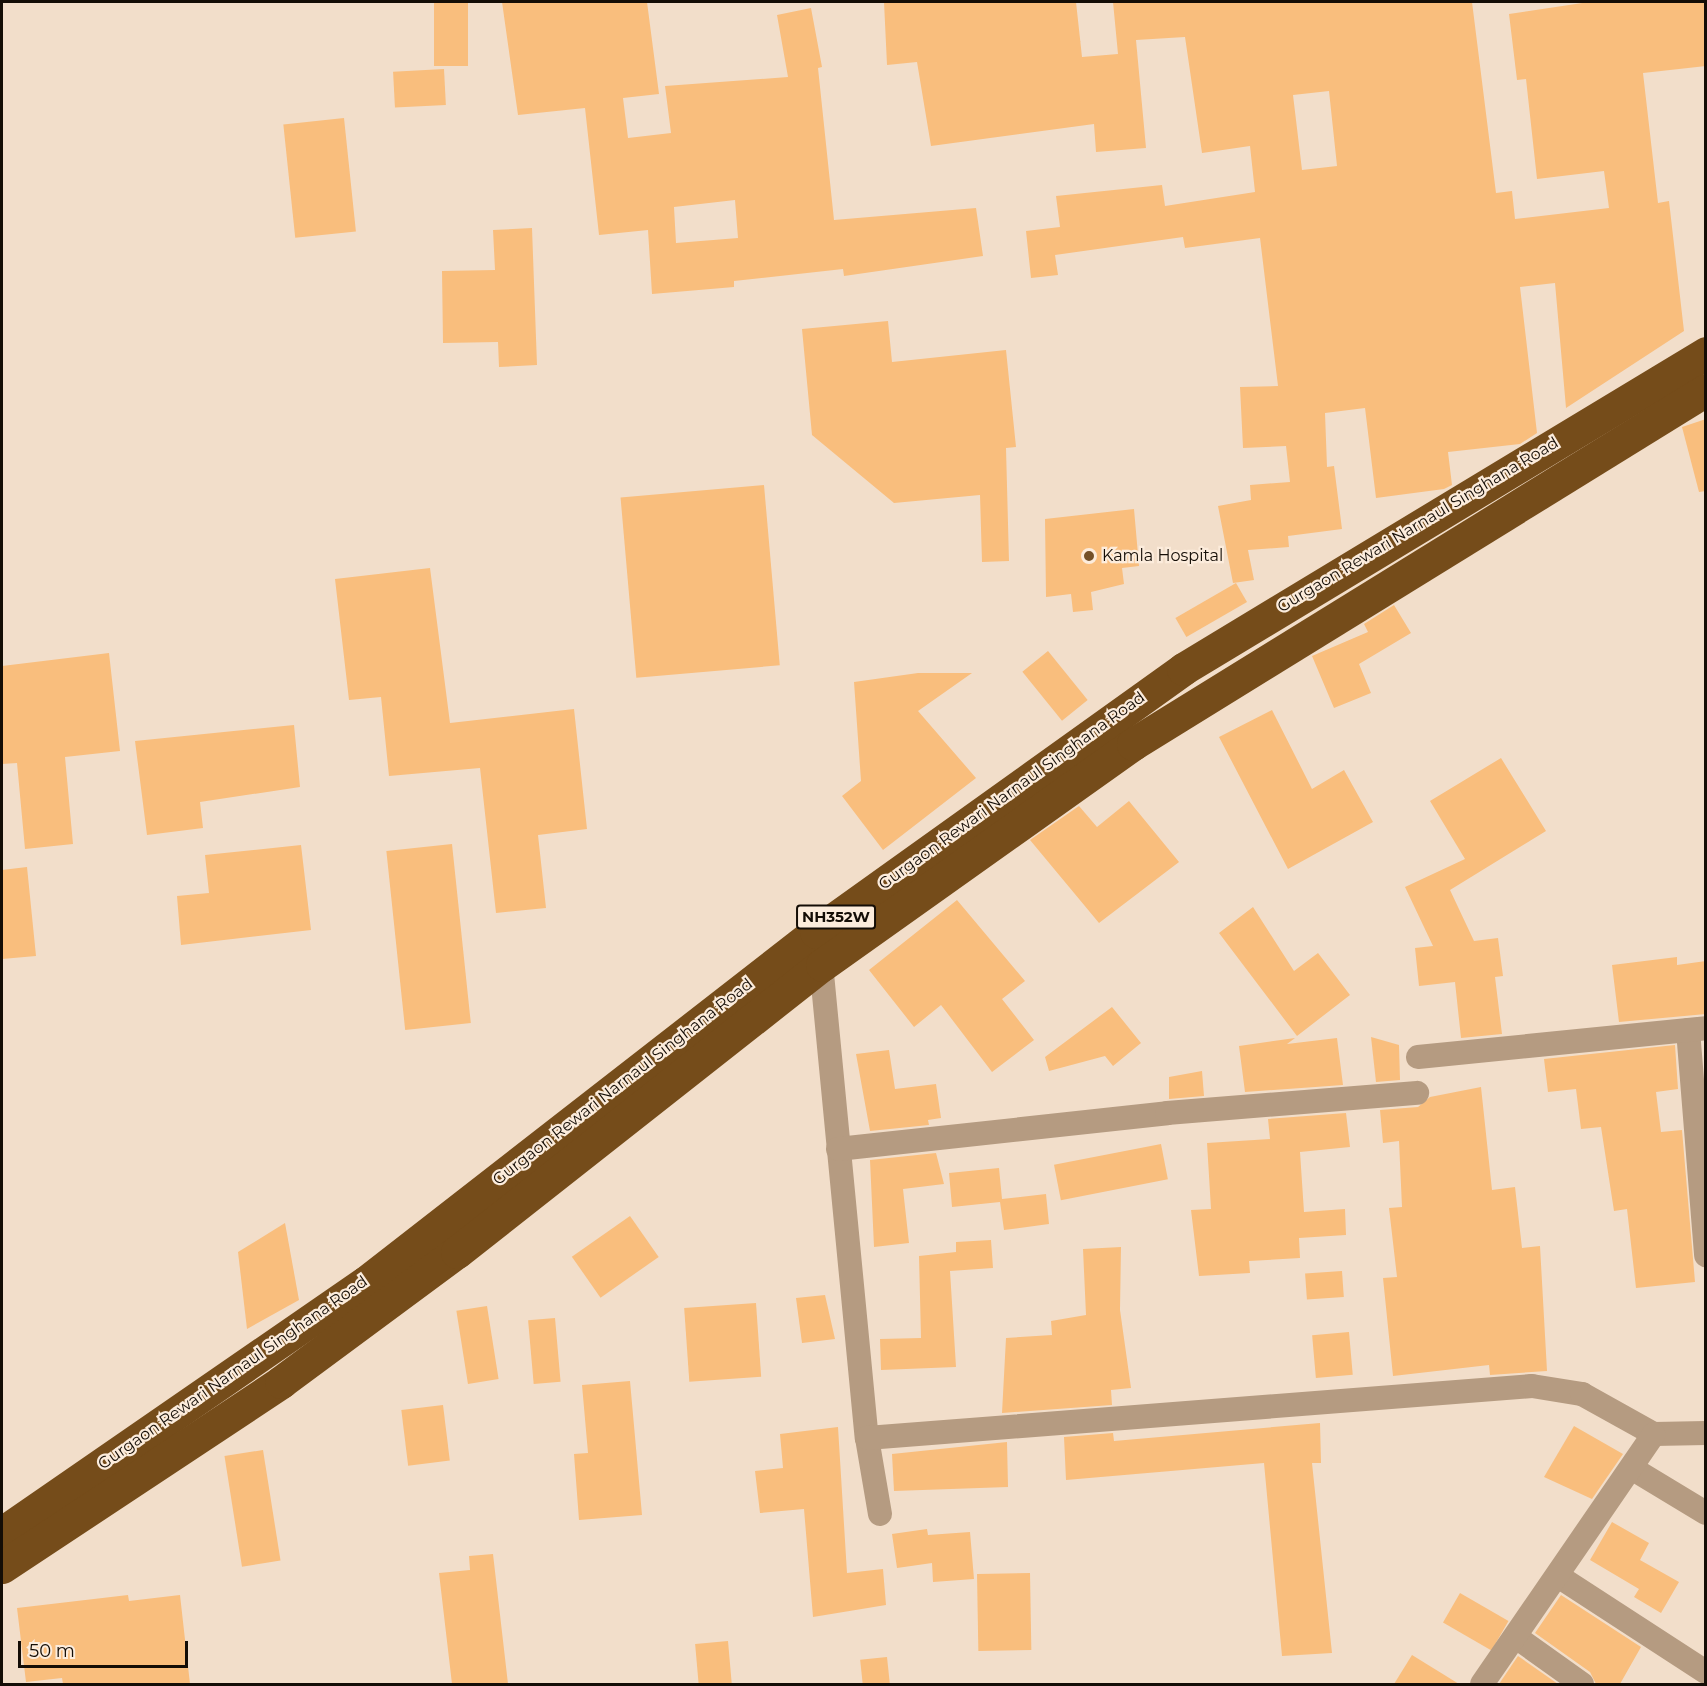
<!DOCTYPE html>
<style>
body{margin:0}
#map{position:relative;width:1707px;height:1686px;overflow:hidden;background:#f2deca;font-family:Montserrat,sans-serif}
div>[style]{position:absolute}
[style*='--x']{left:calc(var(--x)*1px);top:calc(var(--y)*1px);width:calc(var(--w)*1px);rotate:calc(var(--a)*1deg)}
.building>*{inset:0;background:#f9be7d;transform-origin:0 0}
.street>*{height:24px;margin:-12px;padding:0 12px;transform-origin:12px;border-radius:12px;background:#b59b81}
.highway>*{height:33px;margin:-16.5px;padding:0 16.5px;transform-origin:16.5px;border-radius:16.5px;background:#754c1a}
.dots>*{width:16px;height:16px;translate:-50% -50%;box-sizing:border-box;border:3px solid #fcecdc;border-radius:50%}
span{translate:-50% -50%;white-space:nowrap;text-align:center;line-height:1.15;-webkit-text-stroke:4.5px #fcecdc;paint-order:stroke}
.shield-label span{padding:2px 4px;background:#fcecdc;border:2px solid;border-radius:4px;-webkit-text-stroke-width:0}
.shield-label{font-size:15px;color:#140d06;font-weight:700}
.street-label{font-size:16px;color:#140d06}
.poi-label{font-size:16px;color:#140d06}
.left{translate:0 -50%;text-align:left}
.frame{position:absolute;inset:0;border:3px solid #140d06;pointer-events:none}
.scale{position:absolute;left:18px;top:1641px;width:170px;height:27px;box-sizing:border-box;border:3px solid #140d06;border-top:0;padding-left:8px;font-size:18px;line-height:21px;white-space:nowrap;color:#140d06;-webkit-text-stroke:4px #fcecdc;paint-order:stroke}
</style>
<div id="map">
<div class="building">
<i style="left:434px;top:2px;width:34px;height:64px"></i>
<i style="clip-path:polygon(evenodd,502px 2px,647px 2px,659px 94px,623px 98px,628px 138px,671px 133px,665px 86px,788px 77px,777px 15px,811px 8px,822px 67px,818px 68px,834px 220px,976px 208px,983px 256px,844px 276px,843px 269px,734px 281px,734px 287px,652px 294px,648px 230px,599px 235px,585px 108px,518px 115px,502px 2px,735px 200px,738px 238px,676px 243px,674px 207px,735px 200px)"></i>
<i style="clip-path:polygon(evenodd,884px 2px,1076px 2px,1082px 57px,1118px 54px,1113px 2px,1472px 2px,1496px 193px,1512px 191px,1515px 219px,1609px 208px,1604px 171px,1537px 179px,1526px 79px,1517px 80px,1509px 14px,1589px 2px,1706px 2px,1706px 66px,1643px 73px,1658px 203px,1669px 201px,1684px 331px,1566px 408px,1555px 283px,1520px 287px,1537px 433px,1520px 444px,1448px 452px,1452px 485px,1444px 489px,1376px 498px,1365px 408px,1325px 413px,1327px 467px,1334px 466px,1342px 529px,1288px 536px,1289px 547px,1248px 550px,1254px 580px,1233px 583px,1218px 506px,1251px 500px,1250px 485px,1290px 482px,1286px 446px,1243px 448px,1240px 387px,1278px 386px,1260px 238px,1185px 248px,1183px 237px,1055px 255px,1058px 275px,1031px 278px,1026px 231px,1060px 227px,1056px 196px,1162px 185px,1165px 206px,1255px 192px,1250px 146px,1202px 153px,1185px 37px,1136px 40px,1146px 148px,1096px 152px,1094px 124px,931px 146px,917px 62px,887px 65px,884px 2px,1329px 91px,1337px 166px,1302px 170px,1293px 95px,1329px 91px)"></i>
<i style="left:444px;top:69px;width:36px;height:51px;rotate:87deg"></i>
<i style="left:344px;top:118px;width:114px;height:61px;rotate:84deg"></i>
<i style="clip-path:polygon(532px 228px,537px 365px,499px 367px,498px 342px,443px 343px,442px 271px,495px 270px,493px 230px)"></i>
<i style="clip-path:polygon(888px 321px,892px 362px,1006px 350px,1016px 447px,1006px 448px,1009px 561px,982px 562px,980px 495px,894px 503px,812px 435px,802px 329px)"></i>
<i style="clip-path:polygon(1706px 419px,1706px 491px,1699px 492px,1682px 427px)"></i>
<i style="left:764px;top:485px;width:181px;height:144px;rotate:85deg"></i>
<i style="clip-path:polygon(1134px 509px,1139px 566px,1122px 568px,1124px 584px,1091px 592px,1093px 610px,1073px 612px,1071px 594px,1046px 597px,1045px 519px)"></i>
<i style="clip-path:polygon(430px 568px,450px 723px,574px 709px,587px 829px,538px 835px,546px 908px,496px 913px,480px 768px,389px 776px,381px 697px,349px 700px,335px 579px)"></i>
<i style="left:1236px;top:583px;width:22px;height:70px;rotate:60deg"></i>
<i style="clip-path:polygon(1394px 605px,1411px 633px,1359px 664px,1371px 693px,1334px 708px,1312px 656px,1368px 632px,1364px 624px)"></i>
<i style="left:1048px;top:651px;width:63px;height:33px;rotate:51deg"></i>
<i style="clip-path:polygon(109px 653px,120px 751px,65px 757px,73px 844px,25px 849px,17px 763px,2px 764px,2px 666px)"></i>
<i style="clip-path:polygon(918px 673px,972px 673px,918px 711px,976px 778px,883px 850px,842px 796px,861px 781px,854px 682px)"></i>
<i style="clip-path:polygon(1272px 710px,1312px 789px,1344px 770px,1373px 822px,1288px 869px,1219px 737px)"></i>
<i style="clip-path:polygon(294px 725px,300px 787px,200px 802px,203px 828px,147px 835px,135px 741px)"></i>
<i style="clip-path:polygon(1501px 758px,1546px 831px,1450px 890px,1474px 941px,1498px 938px,1503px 976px,1495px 977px,1502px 1034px,1461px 1038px,1455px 982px,1419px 986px,1415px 948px,1433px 946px,1405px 887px,1465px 859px,1430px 801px)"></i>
<i style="clip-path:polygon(1129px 801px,1179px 862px,1099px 923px,1030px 840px,1079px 806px,1097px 827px)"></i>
<i style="left:452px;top:844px;width:180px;height:66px;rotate:84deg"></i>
<i style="clip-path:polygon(301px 845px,311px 930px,181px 945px,177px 896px,209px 893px,205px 855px)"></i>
<i style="clip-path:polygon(27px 867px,36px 956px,2px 959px,2px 870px)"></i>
<i style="clip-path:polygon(957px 900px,1025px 981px,1002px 999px,1034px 1040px,992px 1072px,941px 1005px,914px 1027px,869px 970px)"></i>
<i style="clip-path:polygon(1253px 907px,1294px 971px,1318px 953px,1350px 995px,1297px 1036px,1219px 933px)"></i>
<i style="clip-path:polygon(1677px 957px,1677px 965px,1706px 961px,1706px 1014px,1619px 1022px,1612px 965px)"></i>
<i style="clip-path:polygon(1112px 1007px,1141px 1043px,1113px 1066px,1105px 1056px,1049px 1071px,1045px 1057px)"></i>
<i style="clip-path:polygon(1371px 1037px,1399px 1045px,1400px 1080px,1376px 1082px)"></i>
<i style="clip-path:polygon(1295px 1038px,1287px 1044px,1337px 1038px,1343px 1085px,1245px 1092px,1239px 1046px)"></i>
<i style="clip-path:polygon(1675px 1045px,1678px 1089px,1656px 1092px,1661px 1132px,1682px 1130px,1695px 1282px,1636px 1288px,1627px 1209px,1614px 1211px,1601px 1127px,1581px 1129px,1576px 1089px,1548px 1092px,1544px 1059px)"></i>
<i style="clip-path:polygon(889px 1050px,895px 1089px,936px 1084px,941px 1118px,928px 1120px,929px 1125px,870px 1131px,856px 1054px)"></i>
<i style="clip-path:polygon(1202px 1071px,1204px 1096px,1169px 1099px,1169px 1077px)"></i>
<i style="clip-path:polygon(1481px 1087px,1492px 1190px,1515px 1187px,1522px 1248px,1540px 1246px,1547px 1371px,1490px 1375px,1489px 1365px,1393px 1376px,1383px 1278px,1397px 1277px,1389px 1208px,1402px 1207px,1399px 1141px,1383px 1143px,1380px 1110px,1418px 1107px,1430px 1097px)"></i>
<i style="clip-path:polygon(1346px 1113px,1350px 1147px,1300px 1152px,1304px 1212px,1345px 1209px,1346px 1235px,1299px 1238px,1300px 1258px,1249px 1261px,1250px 1273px,1199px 1276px,1191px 1210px,1211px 1209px,1207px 1143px,1270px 1139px,1268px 1119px)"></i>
<i style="left:1161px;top:1144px;width:36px;height:109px;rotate:79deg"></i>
<i style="clip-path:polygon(936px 1153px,944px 1184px,903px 1189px,909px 1243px,874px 1247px,870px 1160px)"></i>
<i style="clip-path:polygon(999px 1168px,1002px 1199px,1046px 1194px,1049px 1224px,1004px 1230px,1000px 1202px,952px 1207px,949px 1173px)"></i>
<i style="left:630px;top:1216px;width:50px;height:71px;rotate:55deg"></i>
<i style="clip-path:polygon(285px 1223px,299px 1300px,247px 1329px,238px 1252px)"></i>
<i style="clip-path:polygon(991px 1240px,993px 1268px,950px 1271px,956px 1367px,881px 1370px,880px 1339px,921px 1338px,919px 1256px,956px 1252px,956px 1242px)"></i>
<i style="clip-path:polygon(1121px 1247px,1120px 1310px,1131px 1388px,1111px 1390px,1112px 1405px,1002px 1413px,1006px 1338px,1052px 1335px,1051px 1321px,1086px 1315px,1083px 1249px)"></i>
<i style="left:1342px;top:1271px;width:26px;height:37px;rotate:86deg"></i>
<i style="clip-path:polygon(825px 1295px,835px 1339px,802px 1343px,796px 1298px)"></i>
<i style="left:756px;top:1303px;width:74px;height:72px;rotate:86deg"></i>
<i style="left:487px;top:1306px;width:74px;height:31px;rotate:81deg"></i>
<i style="left:555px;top:1318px;width:64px;height:27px;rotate:85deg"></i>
<i style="left:1349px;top:1332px;width:43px;height:37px;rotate:85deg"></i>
<i style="clip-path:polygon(630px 1381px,642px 1515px,579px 1520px,574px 1454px,588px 1453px,582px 1385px)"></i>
<i style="left:443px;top:1405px;width:56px;height:42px;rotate:83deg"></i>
<i style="clip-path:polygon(1320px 1423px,1321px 1463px,1312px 1463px,1332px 1653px,1282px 1656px,1264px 1463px,1066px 1480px,1064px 1437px,1113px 1433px,1114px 1441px)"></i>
<i style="clip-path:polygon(1574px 1426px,1623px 1454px,1592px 1499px,1544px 1477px)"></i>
<i style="clip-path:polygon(838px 1427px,847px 1573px,883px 1569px,886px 1605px,813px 1617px,804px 1509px,760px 1513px,755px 1471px,783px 1468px,780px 1434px)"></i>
<i style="clip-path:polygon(1007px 1442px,1008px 1487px,894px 1491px,892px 1454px)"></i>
<i style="left:263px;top:1450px;width:112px;height:39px;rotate:81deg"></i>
<i style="clip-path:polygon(1612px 1522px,1649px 1543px,1640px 1560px,1679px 1582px,1661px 1613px,1634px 1597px,1639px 1589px,1590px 1560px)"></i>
<i style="clip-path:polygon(927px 1529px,928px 1535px,970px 1532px,974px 1579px,933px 1582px,932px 1563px,897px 1568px,892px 1534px)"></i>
<i style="clip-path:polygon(493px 1554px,508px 1684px,452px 1684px,439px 1573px,470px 1570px,469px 1556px)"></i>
<i style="left:1030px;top:1573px;width:77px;height:53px;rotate:89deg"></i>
<i style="left:1460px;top:1593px;width:56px;height:34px;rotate:30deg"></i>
<i style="clip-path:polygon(128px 1595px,129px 1601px,180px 1595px,190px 1684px,63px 1684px,62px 1678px,26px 1682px,17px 1608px)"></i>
<i style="clip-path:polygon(1561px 1595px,1641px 1647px,1620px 1684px,1596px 1684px,1590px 1672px,1535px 1633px)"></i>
<i style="left:728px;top:1641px;width:43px;height:33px;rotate:85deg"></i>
<i style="clip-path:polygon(1412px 1655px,1459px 1684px,1394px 1684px)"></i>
<i style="clip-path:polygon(1518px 1656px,1558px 1684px,1499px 1684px)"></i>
<i style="left:887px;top:1657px;width:27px;height:27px;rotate:84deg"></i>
</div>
<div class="street">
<i style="--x:820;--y:953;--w:487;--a:84.5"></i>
<i style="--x:867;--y:1438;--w:77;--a:80.3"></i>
<i style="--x:1688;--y:1030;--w:226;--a:85.4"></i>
<i style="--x:1418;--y:1057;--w:289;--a:-5.7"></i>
<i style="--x:838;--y:1149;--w:331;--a:-6.2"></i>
<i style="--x:1167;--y:1113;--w:251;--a:-4.6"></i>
<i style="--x:867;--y:1438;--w:667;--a:-4.47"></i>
<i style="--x:1532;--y:1386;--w:51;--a:9.1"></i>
<i style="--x:1582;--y:1394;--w:82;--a:29.1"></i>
<i style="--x:1654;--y:1434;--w:52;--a:-1.1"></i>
<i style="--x:1633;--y:1469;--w:85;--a:31.1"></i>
<i style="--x:1558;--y:1576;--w:176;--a:33"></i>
<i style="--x:1516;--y:1637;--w:81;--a:35.5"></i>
<i style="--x:1482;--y:1684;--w:303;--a:-55.5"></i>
</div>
<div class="highway">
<i style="--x:2;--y:1533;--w:442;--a:-34.6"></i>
<i style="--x:366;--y:1282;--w:570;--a:-37.87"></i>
<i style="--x:816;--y:932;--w:452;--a:-35.6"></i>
<i style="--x:1183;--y:669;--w:611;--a:-31.14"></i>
<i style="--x:2;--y:1567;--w:335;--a:-33.5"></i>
<i style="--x:281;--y:1382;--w:219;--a:-36.5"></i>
<i style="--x:457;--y:1252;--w:464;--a:-38.2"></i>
<i style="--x:822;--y:965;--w:382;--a:-35.4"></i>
<i style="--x:1133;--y:744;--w:674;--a:-31.71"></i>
</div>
<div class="dots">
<i style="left:1089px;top:556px;background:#745129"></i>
</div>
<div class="shield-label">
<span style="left:836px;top:917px">NH352W</span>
</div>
<div class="street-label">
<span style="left:1418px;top:525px;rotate:-31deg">Gurgaon Rewari Narnaul Singhana Road</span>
<span style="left:1012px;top:791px;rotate:-36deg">Gurgaon Rewari Narnaul Singhana Road</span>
<span style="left:623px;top:1082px;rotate:-38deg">Gurgaon Rewari Narnaul Singhana Road</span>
<span style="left:233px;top:1373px;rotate:-35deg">Gurgaon Rewari Narnaul Singhana Road</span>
</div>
<div class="poi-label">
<span class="left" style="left:1102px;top:556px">Kamla Hospital</span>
</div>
<div class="frame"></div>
<div class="scale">50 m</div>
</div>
